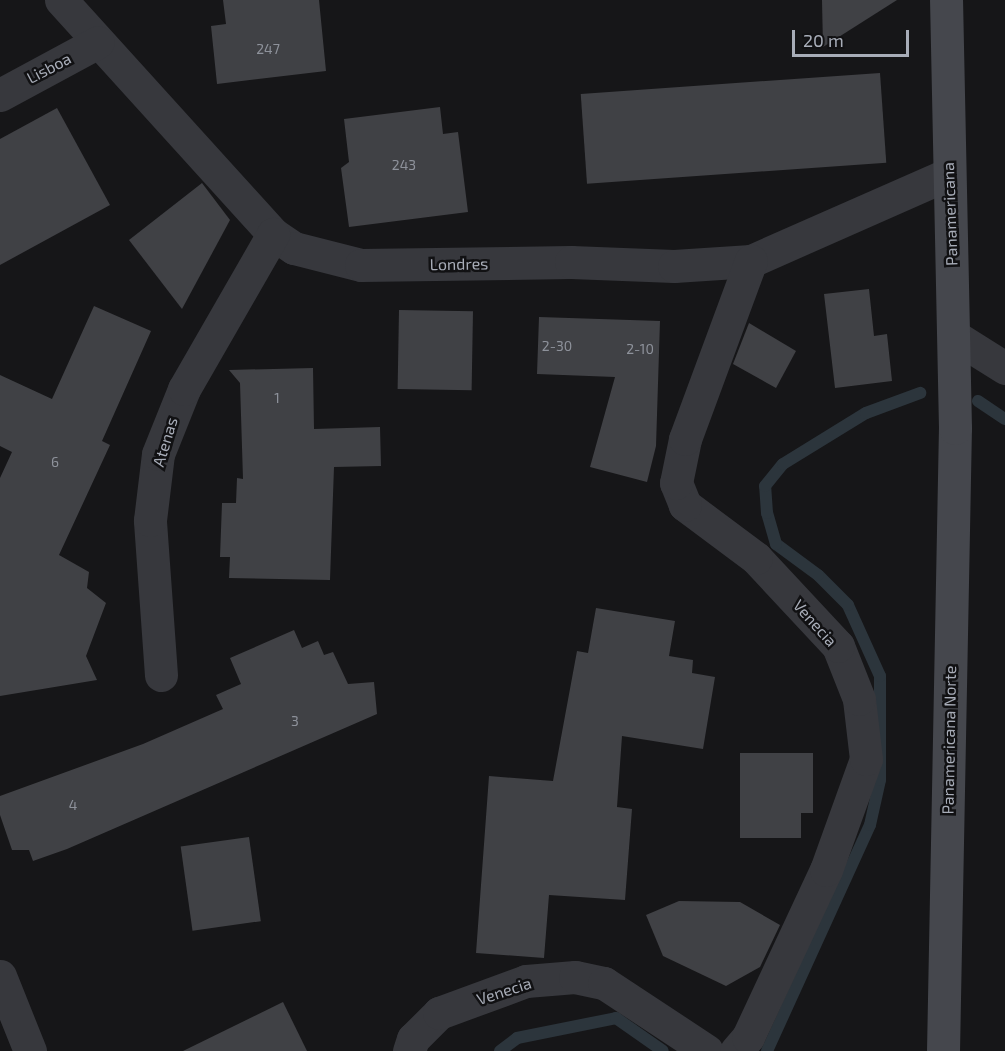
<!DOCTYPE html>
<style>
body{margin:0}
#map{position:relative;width:1005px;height:1051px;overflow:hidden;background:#161618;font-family:"Exo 2",sans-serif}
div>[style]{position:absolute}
.stream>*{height:12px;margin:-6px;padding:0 6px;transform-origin:6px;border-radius:6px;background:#2c353c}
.building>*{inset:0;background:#404145;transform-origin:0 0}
.minor>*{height:33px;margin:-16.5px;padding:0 16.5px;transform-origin:16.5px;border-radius:16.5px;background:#37383d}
.secondary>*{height:33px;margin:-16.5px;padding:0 16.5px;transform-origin:16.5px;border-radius:16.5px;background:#45474d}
span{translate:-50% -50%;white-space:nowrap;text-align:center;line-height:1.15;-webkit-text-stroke:5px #111113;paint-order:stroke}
.number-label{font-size:14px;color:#8e929b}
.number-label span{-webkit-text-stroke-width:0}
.street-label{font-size:16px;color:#a8adb8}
.scale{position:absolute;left:792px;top:30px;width:117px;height:27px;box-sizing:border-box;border:3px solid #a8adb8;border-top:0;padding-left:8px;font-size:18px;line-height:21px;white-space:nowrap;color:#a8adb8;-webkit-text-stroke:4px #111113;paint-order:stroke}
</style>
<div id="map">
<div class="stream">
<div style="left:978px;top:401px;width:32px;rotate:34deg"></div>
<div style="left:500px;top:1051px;width:21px;rotate:-37deg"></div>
<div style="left:517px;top:1038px;width:101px;rotate:-11.4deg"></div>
<div style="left:616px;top:1018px;width:57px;rotate:35.1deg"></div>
<div style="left:767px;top:1051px;width:248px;rotate:-65.5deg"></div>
<div style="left:870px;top:825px;width:46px;rotate:-77.5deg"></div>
<div style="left:880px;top:780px;width:104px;rotate:-90deg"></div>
<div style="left:880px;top:676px;width:78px;rotate:-114.3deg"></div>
<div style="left:848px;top:605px;width:42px;rotate:-135deg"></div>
<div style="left:818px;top:575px;width:52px;rotate:-143.6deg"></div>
<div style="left:776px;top:544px;width:32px;rotate:-106deg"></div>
<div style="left:767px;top:513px;width:27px;rotate:-94deg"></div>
<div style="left:765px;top:486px;width:28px;rotate:-51deg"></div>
<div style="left:783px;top:464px;width:97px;rotate:-31.6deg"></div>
<div style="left:866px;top:413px;width:58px;rotate:-20.3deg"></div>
</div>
<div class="building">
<div style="clip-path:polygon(223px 0,319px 0,326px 71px,217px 84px,211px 26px,226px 24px)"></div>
<div style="clip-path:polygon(822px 0,897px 0,823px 47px)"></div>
<div style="left:880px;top:73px;width:90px;height:300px;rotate:86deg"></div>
<div style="clip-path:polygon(440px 107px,443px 134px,458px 132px,468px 212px,349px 227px,341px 168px,349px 162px,344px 119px)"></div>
<div style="clip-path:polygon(57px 108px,110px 205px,0 265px,0 139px)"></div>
<div style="clip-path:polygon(202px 183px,230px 220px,182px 309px,129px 240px)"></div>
<div style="clip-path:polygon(869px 289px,874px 336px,887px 334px,892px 381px,835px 388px,824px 294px)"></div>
<div style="clip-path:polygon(94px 306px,151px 331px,102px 441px,110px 445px,59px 555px,89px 572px,87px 588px,106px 603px,86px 656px,97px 680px,0 696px,0 478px,12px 452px,0 446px,0 375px,52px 399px)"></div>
<div style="left:399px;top:310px;width:74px;height:79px;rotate:1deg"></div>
<div style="clip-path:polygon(539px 317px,660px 321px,656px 446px,647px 482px,590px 467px,615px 377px,537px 374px)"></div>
<div style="clip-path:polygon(749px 323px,796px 351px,776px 388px,733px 364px)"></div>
<div style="clip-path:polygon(313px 368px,314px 429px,380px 427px,381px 466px,334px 467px,330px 580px,229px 578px,230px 557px,220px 557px,222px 503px,236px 503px,237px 478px,243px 479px,240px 383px,229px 370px)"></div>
<div style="clip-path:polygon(596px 608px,675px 621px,669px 656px,693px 660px,692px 673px,715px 677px,703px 749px,622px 736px,617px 807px,632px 809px,625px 900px,549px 895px,544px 958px,476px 953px,489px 776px,553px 781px,577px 651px,588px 653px)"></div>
<div style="clip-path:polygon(294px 630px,302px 648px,318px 641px,324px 655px,333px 652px,348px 684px,374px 682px,377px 714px,67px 849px,33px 861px,29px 850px,12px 850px,0 815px,0 796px,143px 744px,223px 709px,216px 695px,241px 684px,230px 658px)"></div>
<div style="clip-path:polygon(740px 753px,813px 753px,813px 813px,801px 813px,801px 838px,740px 838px)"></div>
<div style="left:249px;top:837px;width:85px;height:69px;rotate:82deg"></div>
<div style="clip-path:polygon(679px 901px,740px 902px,780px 925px,760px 967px,726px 986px,663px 956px,646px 915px)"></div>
<div style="clip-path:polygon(283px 1002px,307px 1051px,183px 1051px)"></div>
</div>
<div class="minor">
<div style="left:61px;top:0;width:316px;rotate:47.8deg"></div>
<div style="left:273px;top:234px;width:25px;rotate:34deg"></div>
<div style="left:294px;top:248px;width:69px;rotate:14.2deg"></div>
<div style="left:361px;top:265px;width:210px;rotate:-0.8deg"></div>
<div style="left:571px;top:262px;width:103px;rotate:2.2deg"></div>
<div style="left:674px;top:266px;width:77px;rotate:-3.7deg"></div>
<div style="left:751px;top:261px;width:215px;rotate:-23.8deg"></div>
<div style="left:0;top:95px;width:111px;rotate:-28.4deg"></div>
<div style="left:954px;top:336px;width:60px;rotate:32.1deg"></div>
<div style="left:161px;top:675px;width:155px;rotate:-94.1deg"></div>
<div style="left:150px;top:520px;width:66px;rotate:-83.1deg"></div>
<div style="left:158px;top:454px;width:70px;rotate:-68.2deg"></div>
<div style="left:184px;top:389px;width:179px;rotate:-60.1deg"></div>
<div style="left:0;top:976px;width:81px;rotate:68.2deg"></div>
<div style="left:409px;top:1051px;width:13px;rotate:-72deg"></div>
<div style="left:413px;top:1039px;width:37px;rotate:-45deg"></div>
<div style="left:439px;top:1013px;width:93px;rotate:-20.2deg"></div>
<div style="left:526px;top:981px;width:49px;rotate:-4.7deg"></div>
<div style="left:575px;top:977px;width:30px;rotate:12deg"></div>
<div style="left:604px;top:983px;width:123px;rotate:33.4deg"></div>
<div style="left:736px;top:1051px;width:18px;rotate:-49deg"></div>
<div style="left:748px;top:1037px;width:184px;rotate:-65deg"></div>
<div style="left:826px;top:870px;width:118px;rotate:-70.2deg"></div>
<div style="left:866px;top:759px;width:60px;rotate:-96.7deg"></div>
<div style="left:859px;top:699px;width:57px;rotate:-111.6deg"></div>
<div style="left:838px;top:646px;width:120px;rotate:-133deg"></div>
<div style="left:756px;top:558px;width:89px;rotate:-143.3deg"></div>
<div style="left:685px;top:505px;width:24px;rotate:-112deg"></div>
<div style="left:676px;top:483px;width:45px;rotate:-78.4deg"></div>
<div style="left:685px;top:439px;width:190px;rotate:-69.7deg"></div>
</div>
<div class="secondary">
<div style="left:943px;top:1051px;width:623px;rotate:-88.9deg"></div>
<div style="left:955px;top:428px;width:428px;rotate:-91.2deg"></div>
</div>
<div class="number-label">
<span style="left:268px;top:49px">247</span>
<span style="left:404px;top:165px">243</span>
<span style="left:557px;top:346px">2-30</span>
<span style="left:640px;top:349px">2-10</span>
<span style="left:277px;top:398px">1</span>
<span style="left:55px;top:462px">6</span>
<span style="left:295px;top:721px">3</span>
<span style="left:73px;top:805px">4</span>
</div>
<div class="street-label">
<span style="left:49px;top:68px;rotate:-28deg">Lisboa</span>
<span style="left:950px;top:214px;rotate:-92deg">Panamericana</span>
<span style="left:459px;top:264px;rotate:-1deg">Londres</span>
<span style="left:165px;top:442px;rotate:-73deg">Atenas</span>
<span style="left:815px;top:623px;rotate:48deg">Venecia</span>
<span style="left:949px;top:740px;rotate:-89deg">Panamericana Norte</span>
<span style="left:504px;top:991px;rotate:-18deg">Venecia</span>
</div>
<div class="scale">20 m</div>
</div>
